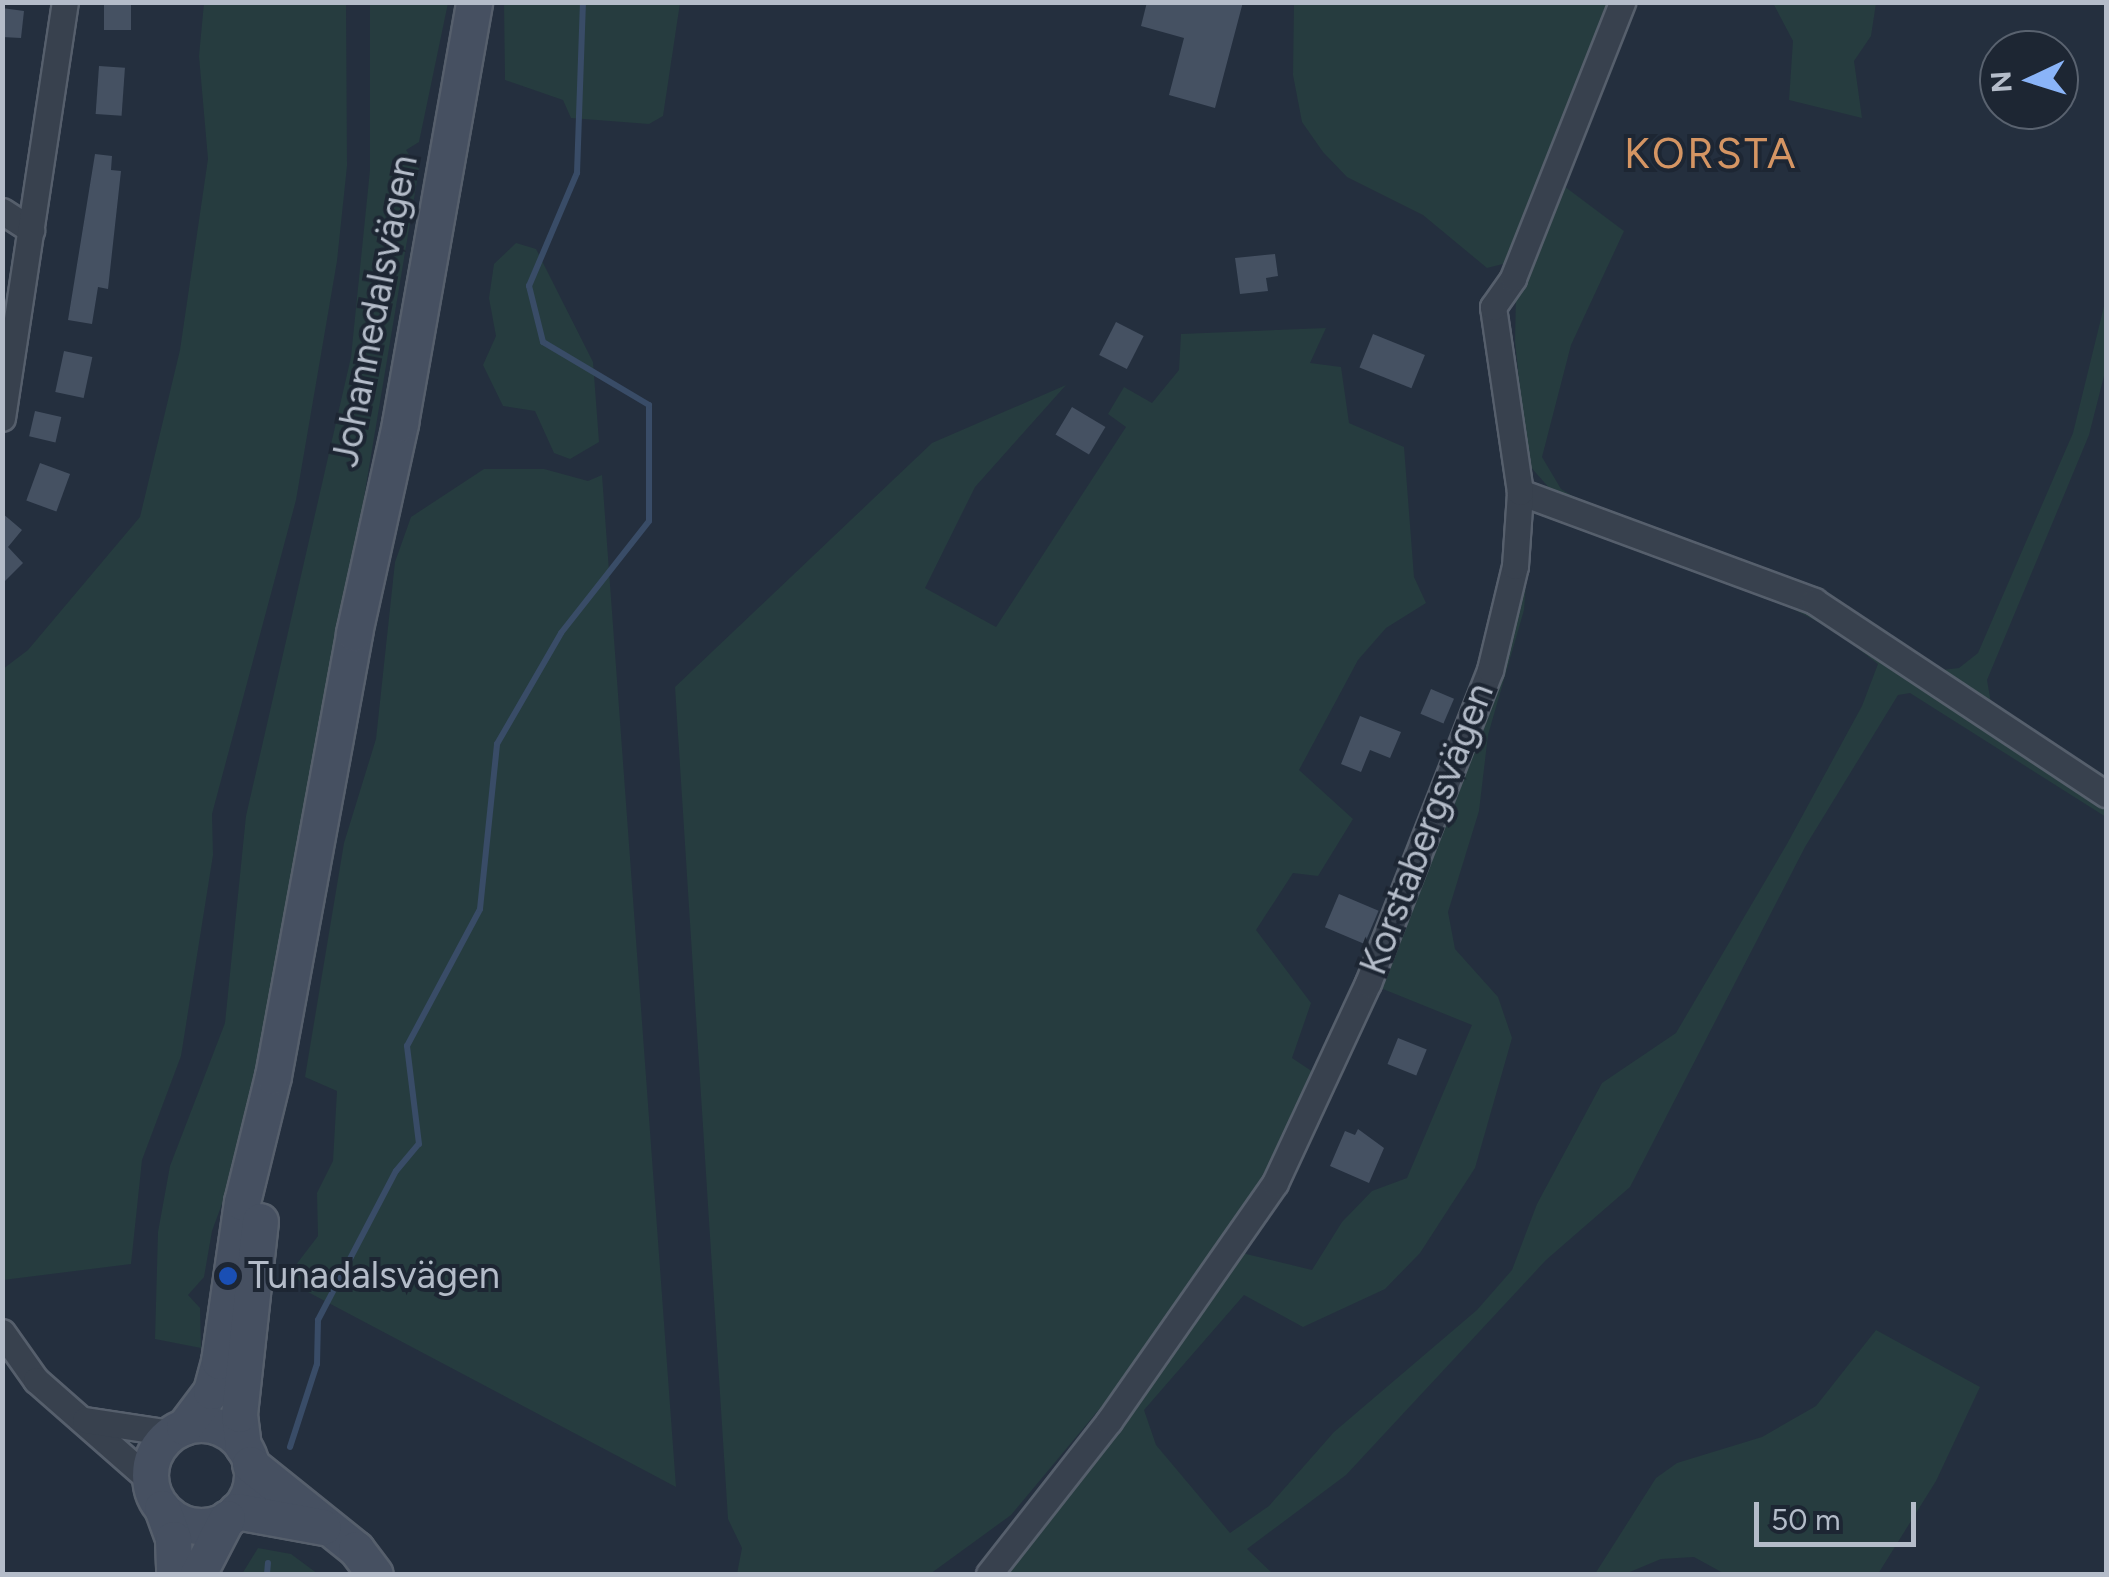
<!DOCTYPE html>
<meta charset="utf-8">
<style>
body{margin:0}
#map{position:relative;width:2109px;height:1577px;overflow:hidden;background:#242f3e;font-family:Figtree,sans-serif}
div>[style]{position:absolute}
.green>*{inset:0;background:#263c3f}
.stream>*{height:6px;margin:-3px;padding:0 3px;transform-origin:3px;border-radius:3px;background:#394c67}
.building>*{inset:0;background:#455162;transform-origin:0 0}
.roads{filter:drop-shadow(2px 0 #565f6c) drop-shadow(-2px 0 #565f6c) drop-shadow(0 2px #565f6c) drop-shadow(0 -2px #565f6c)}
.street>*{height:25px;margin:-12.5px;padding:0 12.5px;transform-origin:12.5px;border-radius:12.5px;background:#38414e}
.secondary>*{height:35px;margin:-17.5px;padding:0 17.5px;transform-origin:17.5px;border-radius:17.5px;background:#465061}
.secondary>.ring{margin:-17.5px;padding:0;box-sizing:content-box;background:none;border:35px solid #465061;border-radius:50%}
.dots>*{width:28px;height:28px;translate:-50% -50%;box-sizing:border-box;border:5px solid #1d2633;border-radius:50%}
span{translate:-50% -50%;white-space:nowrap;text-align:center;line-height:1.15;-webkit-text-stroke:8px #1d2633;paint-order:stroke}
.street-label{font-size:38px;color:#b4bcc9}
.poi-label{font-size:38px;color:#b4bcc9}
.left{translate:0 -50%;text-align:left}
.quarter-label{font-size:42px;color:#d59563;letter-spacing:2.5px}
.frame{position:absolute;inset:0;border:5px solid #b4bcc9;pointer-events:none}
.north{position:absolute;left:1979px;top:30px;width:100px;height:100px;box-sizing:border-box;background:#1d2633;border:2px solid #59626f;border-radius:50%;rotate:266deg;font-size:28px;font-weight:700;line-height:40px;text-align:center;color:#b4bcc9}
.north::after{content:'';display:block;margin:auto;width:35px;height:45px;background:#8ab4f8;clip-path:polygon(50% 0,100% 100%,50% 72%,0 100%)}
.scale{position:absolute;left:1754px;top:1502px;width:162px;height:45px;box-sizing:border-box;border:5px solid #b4bcc9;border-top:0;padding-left:12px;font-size:30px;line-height:35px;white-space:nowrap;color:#b4bcc9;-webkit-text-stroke:8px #1d2633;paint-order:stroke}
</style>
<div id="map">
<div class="green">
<div style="clip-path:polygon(204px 3px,346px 3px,347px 166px,337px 261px,296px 500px,212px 814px,213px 855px,181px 1056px,142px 1160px,131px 1264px,3px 1280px,3px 669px,28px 650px,140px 517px,180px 350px,208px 159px,199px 56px)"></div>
<div style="clip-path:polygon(370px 3px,448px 3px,419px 142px,406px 150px,419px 169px,342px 629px,240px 1155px,212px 1231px,204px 1277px,188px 1295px,200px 1308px,201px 1348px,155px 1339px,158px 1232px,170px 1166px,225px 1023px,246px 816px,351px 357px,370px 170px)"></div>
<div style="clip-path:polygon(504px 3px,680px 3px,663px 116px,649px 124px,571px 118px,563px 100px,505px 80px)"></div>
<div style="clip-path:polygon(1294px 3px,1612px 3px,1511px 262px,1487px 268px,1423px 215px,1347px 177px,1323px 152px,1302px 122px,1293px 75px)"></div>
<div style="clip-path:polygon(1773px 3px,1876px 3px,1871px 36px,1854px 61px,1862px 118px,1789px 100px,1793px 41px)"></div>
<div style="clip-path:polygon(1560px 183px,1624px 231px,1571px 345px,1542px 457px,1561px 489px,1594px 509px,1551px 490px,1528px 464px,1515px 342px,1516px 293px)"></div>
<div style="clip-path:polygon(516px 243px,536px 249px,593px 362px,599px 442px,570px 459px,554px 453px,535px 411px,503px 406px,483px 365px,496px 336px,489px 298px,494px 264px)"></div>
<div style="clip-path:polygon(2106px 298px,2106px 368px,2089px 435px,1987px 680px,1991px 703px,2106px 777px,2106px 787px,1914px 654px,1942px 670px,1959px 668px,1978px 653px,2073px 433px)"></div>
<div style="clip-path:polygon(1326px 328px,1310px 363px,1341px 367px,1349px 423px,1404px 447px,1414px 577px,1426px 603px,1386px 628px,1358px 660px,1299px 770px,1353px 819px,1318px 876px,1293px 873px,1256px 930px,1311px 1003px,1292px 1058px,1319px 1076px,1224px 1243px,1147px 1352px,1011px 1515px,930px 1574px,737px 1574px,742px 1548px,728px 1519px,675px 687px,932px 443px,1066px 385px,975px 487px,925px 588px,996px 627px,1126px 427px,1108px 414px,1124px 387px,1152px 403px,1179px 370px,1181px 334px)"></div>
<div style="clip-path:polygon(484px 469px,544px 469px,588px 481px,602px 475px,676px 1487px,306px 1291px,292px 1270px,318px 1236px,317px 1193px,333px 1161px,337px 1091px,305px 1077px,344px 843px,376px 739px,395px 562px,411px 517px)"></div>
<div style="clip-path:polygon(1530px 529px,1524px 610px,1488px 735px,1479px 811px,1448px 912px,1455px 949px,1498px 997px,1512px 1038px,1475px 1168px,1420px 1253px,1385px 1289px,1303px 1327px,1244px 1295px,1144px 1410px,1156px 1445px,1230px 1533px,1269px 1506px,1334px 1432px,1477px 1310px,1512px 1270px,1537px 1204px,1602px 1083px,1676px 1033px,1787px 844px,1862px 706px,1878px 664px,1834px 630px,1765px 595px,1837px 622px,2106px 808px,2106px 817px,1910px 693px,1898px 695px,1805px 847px,1630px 1187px,1546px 1260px,1346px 1475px,1247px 1549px,1273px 1574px,1003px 1574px,1242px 1253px,1312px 1270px,1342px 1222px,1372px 1191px,1407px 1178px,1472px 1025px,1378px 987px,1497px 670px)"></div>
<div style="clip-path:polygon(1876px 1330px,1980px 1387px,1936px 1481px,1878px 1574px,1725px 1574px,1694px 1557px,1661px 1559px,1625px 1574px,1595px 1574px,1656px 1478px,1677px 1463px,1762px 1437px,1816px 1406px)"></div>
<div style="clip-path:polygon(258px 1548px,291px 1554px,318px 1574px,242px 1574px)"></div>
</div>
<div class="stream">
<div style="left:290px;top:1447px;width:87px;rotate:-72deg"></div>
<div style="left:317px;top:1364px;width:44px;rotate:-88.7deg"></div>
<div style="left:318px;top:1320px;width:168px;rotate:-62.4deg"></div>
<div style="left:396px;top:1171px;width:35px;rotate:-50deg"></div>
<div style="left:419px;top:1144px;width:99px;rotate:-97deg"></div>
<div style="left:407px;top:1046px;width:155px;rotate:-61.9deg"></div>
<div style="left:480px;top:909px;width:166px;rotate:-84.1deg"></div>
<div style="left:497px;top:744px;width:128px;rotate:-60deg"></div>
<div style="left:561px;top:633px;width:142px;rotate:-51.8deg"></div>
<div style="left:649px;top:521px;width:116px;rotate:-90deg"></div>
<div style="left:649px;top:405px;width:123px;rotate:-149.3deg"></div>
<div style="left:543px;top:342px;width:58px;rotate:-104deg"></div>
<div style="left:529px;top:286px;width:123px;rotate:-67deg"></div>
<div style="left:577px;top:173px;width:171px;rotate:-88deg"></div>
<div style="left:267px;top:1574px;width:11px;rotate:-85deg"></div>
</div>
<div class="building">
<div style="left:104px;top:2px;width:27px;height:28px"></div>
<div style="clip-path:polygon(1147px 2px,1243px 2px,1215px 108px,1169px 95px,1184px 38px,1141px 26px)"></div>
<div style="clip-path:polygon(2px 8px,24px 11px,21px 38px,2px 37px)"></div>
<div style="left:99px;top:66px;width:26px;height:48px;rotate:4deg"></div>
<div style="clip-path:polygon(95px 154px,112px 156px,111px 170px,121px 171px,108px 289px,98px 287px,92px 324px,68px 320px)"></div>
<div style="clip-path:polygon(1275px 254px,1278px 276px,1266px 278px,1268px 291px,1240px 294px,1235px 258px)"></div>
<div style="left:1116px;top:322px;width:31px;height:37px;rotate:27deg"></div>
<div style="left:1373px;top:334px;width:56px;height:36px;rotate:22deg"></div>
<div style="left:64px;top:351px;width:29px;height:42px;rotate:12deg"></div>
<div style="left:1072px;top:407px;width:39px;height:32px;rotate:31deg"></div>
<div style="left:35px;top:411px;width:27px;height:26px;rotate:13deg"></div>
<div style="left:40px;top:463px;width:32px;height:40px;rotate:20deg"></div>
<div style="clip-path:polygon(2px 513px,22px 530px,8px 547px,23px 563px,2px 584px)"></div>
<div style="left:1431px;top:689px;width:25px;height:27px;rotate:23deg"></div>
<div style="clip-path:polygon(1360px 716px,1401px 732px,1390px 758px,1370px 750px,1361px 772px,1341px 764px)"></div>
<div style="left:1339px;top:894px;width:43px;height:36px;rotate:23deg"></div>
<div style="left:1398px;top:1038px;width:31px;height:28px;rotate:22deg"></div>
<div style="clip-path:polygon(1358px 1129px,1384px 1148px,1369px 1183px,1330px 1166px,1345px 1131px,1355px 1135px)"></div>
</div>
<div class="roads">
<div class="street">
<div style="left:2px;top:211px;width:35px;rotate:33deg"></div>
<div style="left:2px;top:418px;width:421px;rotate:-81.4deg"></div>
<div style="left:1520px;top:492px;width:314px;rotate:20.3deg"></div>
<div style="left:1814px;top:601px;width:350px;rotate:33.5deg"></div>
<div style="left:2px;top:1332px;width:59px;rotate:54.7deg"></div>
<div style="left:36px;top:1380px;width:152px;rotate:41.3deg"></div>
<div style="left:85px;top:1420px;width:87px;rotate:8.6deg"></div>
<div style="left:989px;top:1574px;width:194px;rotate:-51.9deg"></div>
<div style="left:1109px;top:1421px;width:290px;rotate:-55.1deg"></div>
<div style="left:1275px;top:1183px;width:221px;rotate:-65.1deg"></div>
<div style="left:1368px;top:983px;width:336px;rotate:-68.7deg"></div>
<div style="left:1490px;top:670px;width:107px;rotate:-76.5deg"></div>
<div style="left:1515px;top:566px;width:74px;rotate:-86.1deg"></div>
<div style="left:1520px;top:492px;width:187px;rotate:-98.3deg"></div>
<div style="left:1493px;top:307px;width:35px;rotate:-55deg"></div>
<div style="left:1513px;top:278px;width:297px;rotate:-68.4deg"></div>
</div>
<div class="secondary">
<div class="ring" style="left:150px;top:1424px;width:67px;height:67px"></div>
<div style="left:184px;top:1427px;width:45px;rotate:-53.1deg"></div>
<div style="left:211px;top:1391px;width:31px;rotate:-75deg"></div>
<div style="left:219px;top:1361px;width:161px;rotate:-81.8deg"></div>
<div style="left:242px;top:1202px;width:130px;rotate:-76.2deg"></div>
<div style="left:273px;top:1076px;width:450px;rotate:-79.6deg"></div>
<div style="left:354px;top:633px;width:215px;rotate:-77.6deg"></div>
<div style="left:400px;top:423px;width:427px;rotate:-80deg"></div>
<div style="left:243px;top:1447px;width:33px;rotate:-97deg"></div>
<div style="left:239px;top:1414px;width:194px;rotate:-83.8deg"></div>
<div style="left:250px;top:1464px;width:136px;rotate:38.7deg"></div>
<div style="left:356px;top:1549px;width:31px;rotate:53deg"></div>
<div style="left:162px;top:1508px;width:33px;rotate:70deg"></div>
<div style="left:173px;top:1539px;width:35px;rotate:88deg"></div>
<div style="left:236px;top:1511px;width:88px;rotate:10.4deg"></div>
<div style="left:198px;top:1574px;width:63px;rotate:-62.6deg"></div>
</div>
</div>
<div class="dots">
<div style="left:228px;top:1276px;background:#1a4fb4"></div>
</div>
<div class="street-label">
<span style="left:375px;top:311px;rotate:-79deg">Johannedalsvägen</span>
<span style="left:1427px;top:829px;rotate:-69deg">Korstabergsvägen</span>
</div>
<div class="poi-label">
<span class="left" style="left:248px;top:1276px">Tunadalsvägen</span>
</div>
<div class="quarter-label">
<span style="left:1711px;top:154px">KORSTA</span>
</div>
<div class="frame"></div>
<div class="north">N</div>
<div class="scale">50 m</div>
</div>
